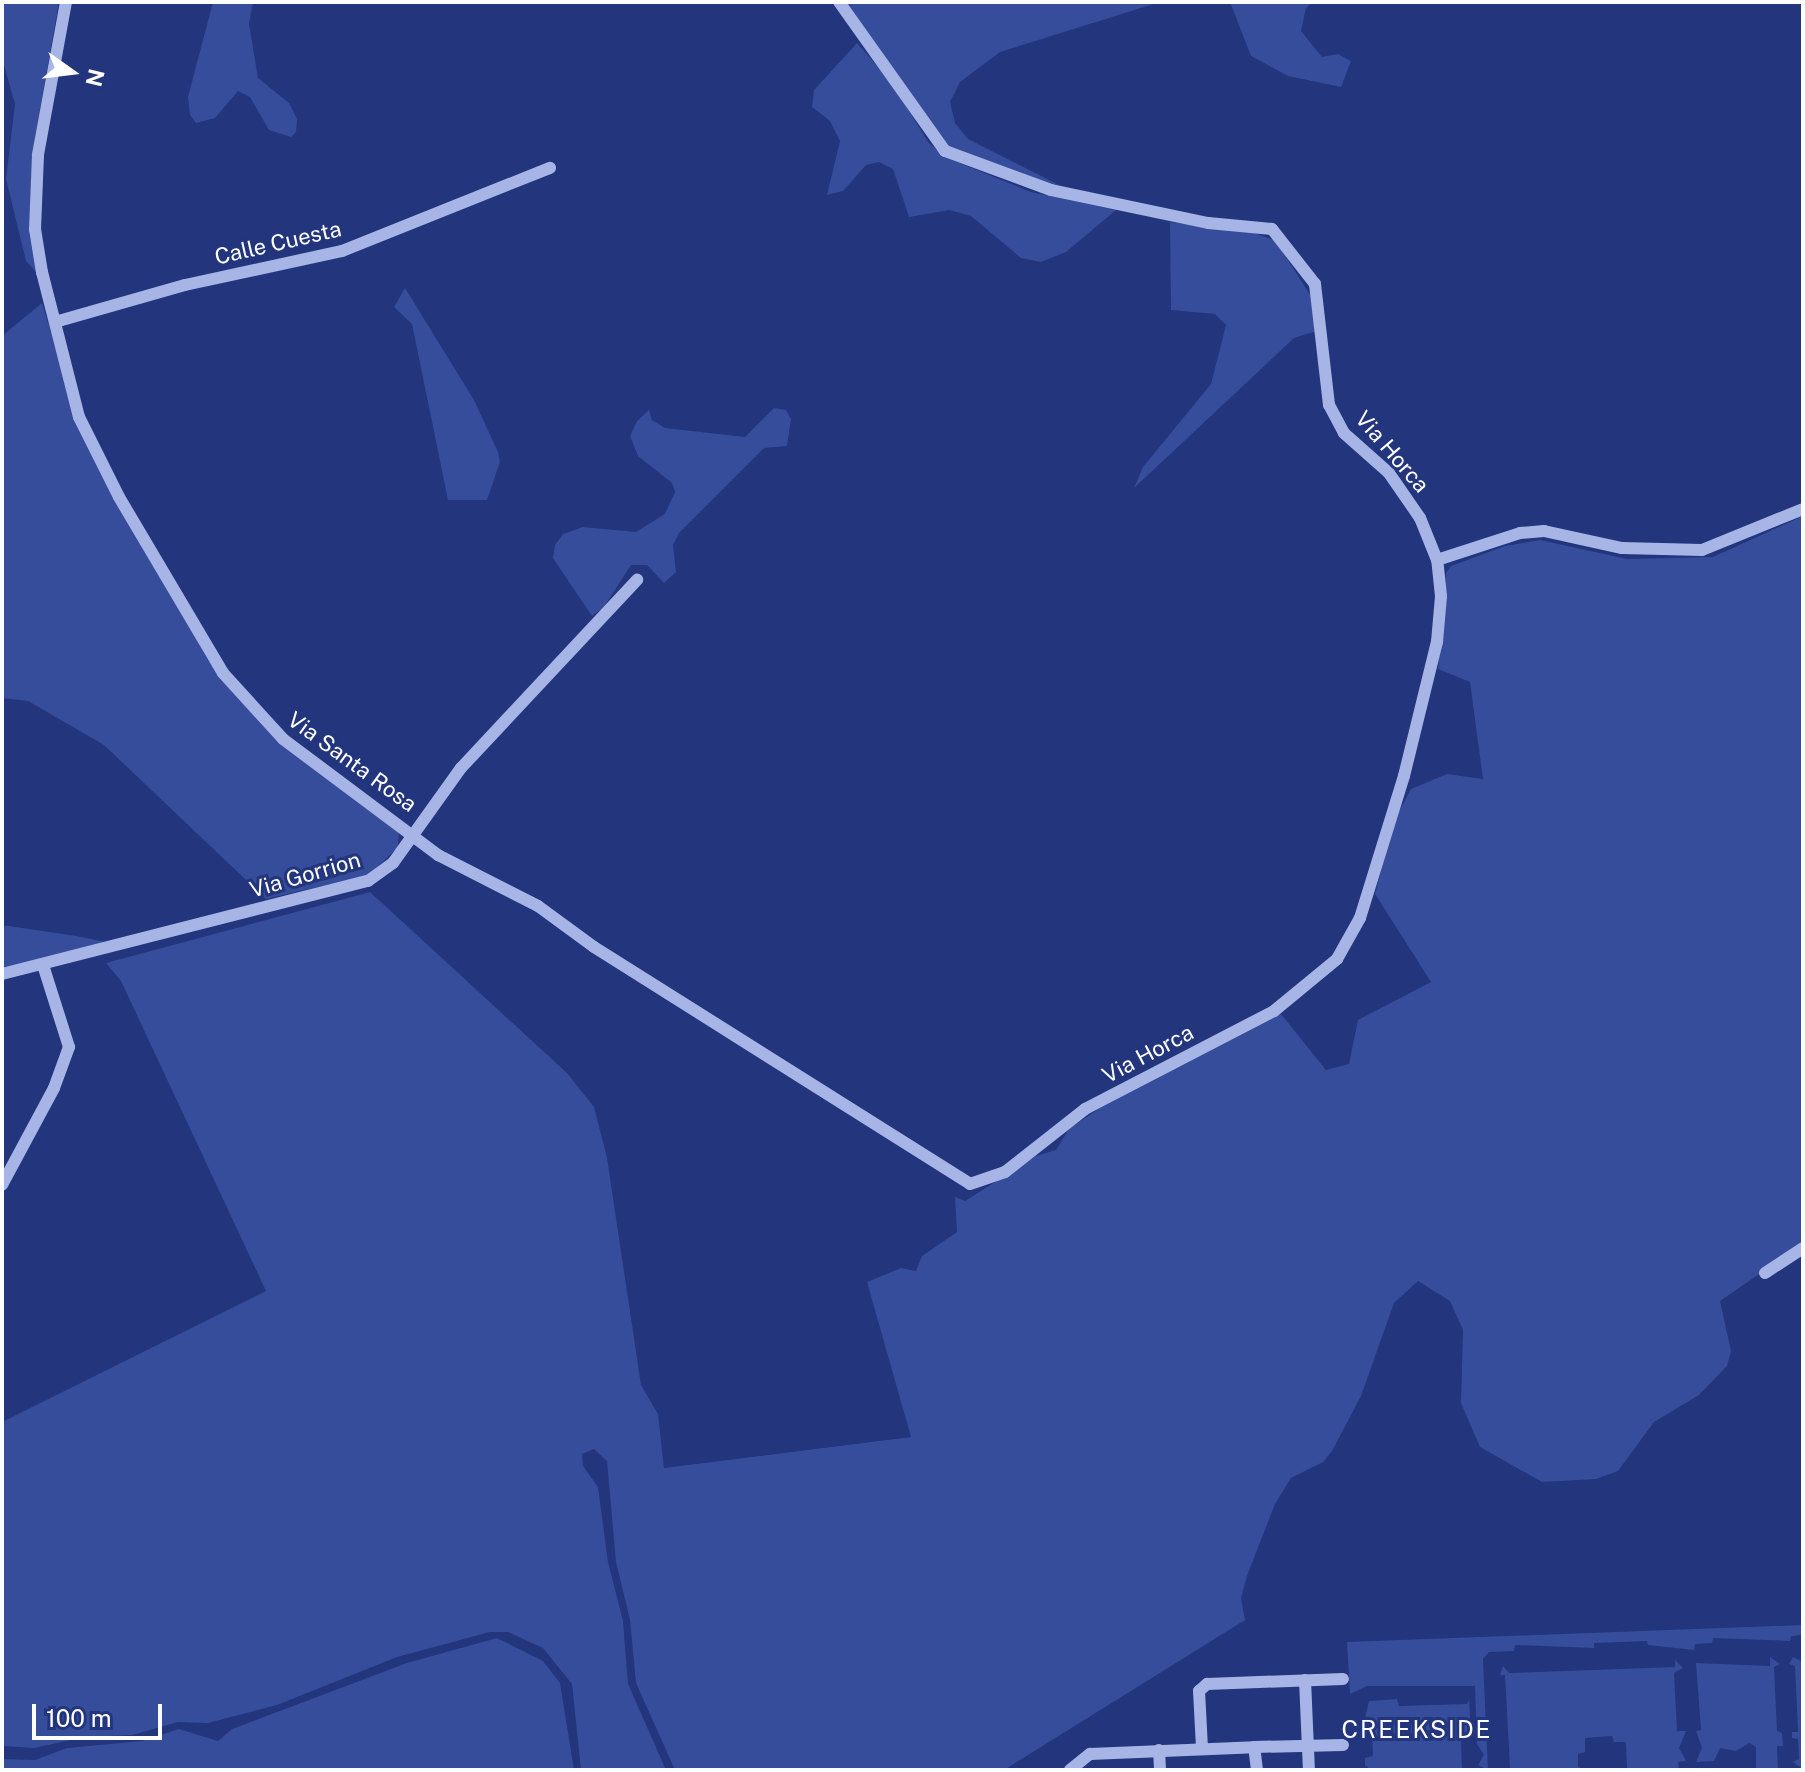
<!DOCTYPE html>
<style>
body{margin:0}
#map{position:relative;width:1805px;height:1772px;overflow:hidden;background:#22357d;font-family:"Public Sans",sans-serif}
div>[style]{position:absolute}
.green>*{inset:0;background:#354d9b}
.minor>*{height:12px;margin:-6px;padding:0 6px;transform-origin:6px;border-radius:6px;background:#a6b5e6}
span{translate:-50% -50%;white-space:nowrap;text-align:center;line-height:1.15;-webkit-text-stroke:6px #22357d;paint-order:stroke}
.street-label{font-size:22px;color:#fff}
.neighbourhood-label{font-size:24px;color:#fff;letter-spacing:2px}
.frame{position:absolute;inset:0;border:4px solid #fff;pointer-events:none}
.north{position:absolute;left:32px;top:32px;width:80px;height:80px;-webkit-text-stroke:6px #22357d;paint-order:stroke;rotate:104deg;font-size:22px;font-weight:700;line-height:32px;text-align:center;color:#fff}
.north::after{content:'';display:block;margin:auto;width:28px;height:36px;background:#fff;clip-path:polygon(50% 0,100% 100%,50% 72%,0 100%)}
.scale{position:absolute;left:32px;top:1704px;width:130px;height:36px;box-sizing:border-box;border:4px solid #fff;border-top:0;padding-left:10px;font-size:24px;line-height:28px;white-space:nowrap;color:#fff;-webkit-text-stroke:6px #22357d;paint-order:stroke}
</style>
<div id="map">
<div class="green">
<div style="clip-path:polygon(2px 2px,59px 2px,35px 137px,37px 273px,26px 261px,6px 179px,15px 104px,2px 58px)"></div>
<div style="clip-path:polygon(213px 2px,253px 2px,249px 24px,258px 78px,289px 103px,297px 119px,296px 132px,291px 137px,269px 130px,250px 97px,238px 91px,215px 118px,196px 123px,190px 115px,188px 97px)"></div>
<div style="clip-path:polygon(846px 2px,1160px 2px,1000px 52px,960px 82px,950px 102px,955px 123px,968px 139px,1063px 187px,952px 152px)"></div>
<div style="clip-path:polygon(1230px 2px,1313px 2px,1306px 8px,1301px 31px,1322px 57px,1338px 54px,1351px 61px,1341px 87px,1288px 76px,1251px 56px)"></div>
<div style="clip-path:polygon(857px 43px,892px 83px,928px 142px,945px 157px,1031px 192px,1116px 210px,1066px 252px,1041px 262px,1021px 258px,971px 216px,949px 210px,909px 217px,893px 169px,879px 162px,866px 165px,843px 191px,827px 195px,840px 141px,830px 121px,812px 107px,814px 90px)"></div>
<div style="clip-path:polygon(1170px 222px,1249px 231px,1276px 241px,1312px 298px,1317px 331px,1294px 338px,1134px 488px,1143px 467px,1211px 384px,1226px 325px,1215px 314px,1171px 310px)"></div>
<div style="clip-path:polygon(405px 288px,474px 400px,498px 452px,500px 462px,487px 500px,448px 500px,412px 324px,394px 307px)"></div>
<div style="clip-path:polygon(42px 303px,81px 430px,208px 660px,279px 741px,399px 829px,398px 847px,369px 875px,266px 899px,104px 745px,28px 701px,2px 698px,2px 336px)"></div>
<div style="clip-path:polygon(774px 408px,786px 410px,791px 419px,787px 446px,764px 448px,679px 533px,673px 545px,676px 572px,664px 583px,647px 565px,631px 565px,604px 607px,592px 616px,553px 558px,555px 545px,563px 534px,583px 527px,636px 532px,665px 514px,675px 492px,672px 483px,638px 456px,630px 436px,637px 421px,649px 410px,652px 420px,665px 428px,745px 437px)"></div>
<div style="clip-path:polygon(1803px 516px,1803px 1244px,1720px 1301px,1731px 1351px,1727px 1366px,1699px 1395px,1654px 1422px,1618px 1471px,1596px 1479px,1542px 1482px,1480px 1447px,1461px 1403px,1463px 1330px,1450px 1301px,1418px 1281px,1394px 1303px,1361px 1396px,1332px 1451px,1323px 1462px,1291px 1478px,1275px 1504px,1247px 1576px,1241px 1598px,1245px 1620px,1004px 1770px,675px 1770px,636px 1683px,630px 1620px,616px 1562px,607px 1461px,594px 1449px,582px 1454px,583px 1466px,598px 1487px,608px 1562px,623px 1621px,628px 1684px,666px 1770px,581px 1770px,572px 1684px,543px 1648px,508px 1632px,490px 1632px,397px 1657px,277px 1705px,208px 1723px,178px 1722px,132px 1735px,85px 1737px,34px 1748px,2px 1746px,2px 1422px,266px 1291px,121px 981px,106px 963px,370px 892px,567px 1073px,594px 1107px,607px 1158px,641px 1385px,658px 1414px,664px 1468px,911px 1437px,867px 1282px,901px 1268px,916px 1271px,922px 1256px,957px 1232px,955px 1197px,965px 1201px,1036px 1156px,1056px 1150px,1069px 1129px,1100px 1108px,1281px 1014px,1326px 1070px,1349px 1064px,1358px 1020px,1431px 982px,1375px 894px,1394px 821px,1411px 789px,1447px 774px,1483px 779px,1470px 682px,1438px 669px,1446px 573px,1451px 566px,1505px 546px,1540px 540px,1627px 559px,1713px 557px)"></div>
<div style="clip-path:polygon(2px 925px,76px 936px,106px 942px,2px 969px)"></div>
<div style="clip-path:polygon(1803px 1625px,1803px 1635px,1791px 1636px,1790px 1641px,1713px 1638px,1712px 1643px,1695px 1644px,1694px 1650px,1648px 1645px,1647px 1641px,1594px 1643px,1594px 1648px,1515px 1645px,1514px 1651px,1489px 1652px,1483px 1659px,1488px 1770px,1478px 1765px,1484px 1755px,1477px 1744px,1475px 1686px,1367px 1686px,1350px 1694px,1347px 1642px)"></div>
<div style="clip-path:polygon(497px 1638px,543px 1661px,560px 1683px,574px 1770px,2px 1770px,2px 1759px,35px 1760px,67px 1748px,142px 1741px,179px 1729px,218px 1741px,232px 1729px,407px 1663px)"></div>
<div style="clip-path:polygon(1770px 1657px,1780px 1664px,1774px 1667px,1777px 1731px,1782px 1733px,1783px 1746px,1777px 1746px,1778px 1770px,1756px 1770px,1756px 1747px,1749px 1743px,1736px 1751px,1720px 1748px,1714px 1761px,1696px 1762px,1702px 1748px,1696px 1731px,1701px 1730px,1696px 1663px,1770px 1666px)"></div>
<div style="clip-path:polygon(1793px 1657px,1803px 1662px,1803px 1769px,1793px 1762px,1799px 1759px,1798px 1739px,1792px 1738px,1792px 1732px,1798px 1732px,1795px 1666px,1789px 1664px)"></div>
<div style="clip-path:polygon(1675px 1660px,1683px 1668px,1674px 1673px,1677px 1731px,1686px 1731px,1679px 1748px,1686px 1761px,1678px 1762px,1679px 1770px,1627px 1770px,1626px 1742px,1614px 1742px,1612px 1736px,1585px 1738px,1585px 1752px,1578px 1754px,1578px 1767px,1585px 1770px,1504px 1770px,1510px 1768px,1505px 1675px,1500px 1675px,1503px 1666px,1509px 1673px,1675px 1667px)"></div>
<div style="clip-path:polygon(1397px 1699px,1399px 1706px,1467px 1704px,1469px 1700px,1471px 1733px,1461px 1738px,1462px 1770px,1371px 1770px,1365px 1765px,1365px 1758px,1373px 1756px,1372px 1732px,1362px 1731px,1369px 1701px)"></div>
</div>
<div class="minor">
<div style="left:66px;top:2px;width:156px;rotate:100.4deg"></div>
<div style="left:38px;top:155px;width:74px;rotate:92.3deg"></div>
<div style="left:35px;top:229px;width:44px;rotate:80.8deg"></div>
<div style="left:42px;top:272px;width:150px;rotate:75.7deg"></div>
<div style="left:79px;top:417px;width:89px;rotate:63.4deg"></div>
<div style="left:119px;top:497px;width:204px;rotate:59.4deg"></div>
<div style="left:223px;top:673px;width:89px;rotate:47.7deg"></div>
<div style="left:283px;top:739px;width:194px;rotate:36.8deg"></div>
<div style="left:438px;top:855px;width:112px;rotate:27deg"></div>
<div style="left:538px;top:906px;width:69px;rotate:36.2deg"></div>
<div style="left:594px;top:947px;width:444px;rotate:32.2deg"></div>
<div style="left:970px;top:1184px;width:37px;rotate:-19deg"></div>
<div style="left:1005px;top:1172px;width:102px;rotate:-38.2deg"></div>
<div style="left:1085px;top:1109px;width:213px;rotate:-27.4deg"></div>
<div style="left:1274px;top:1011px;width:82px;rotate:-39.5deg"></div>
<div style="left:1337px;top:959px;width:47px;rotate:-60.7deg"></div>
<div style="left:1360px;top:918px;width:149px;rotate:-72.8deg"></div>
<div style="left:1404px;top:776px;width:138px;rotate:-76.2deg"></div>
<div style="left:1437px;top:642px;width:46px;rotate:-85deg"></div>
<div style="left:1441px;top:596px;width:36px;rotate:-96deg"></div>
<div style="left:1437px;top:560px;width:45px;rotate:-112deg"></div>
<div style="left:1420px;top:518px;width:55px;rotate:-124.6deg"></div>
<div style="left:1389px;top:473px;width:60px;rotate:-138.4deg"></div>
<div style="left:1344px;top:433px;width:32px;rotate:-118deg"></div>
<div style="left:1329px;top:405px;width:122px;rotate:-96.6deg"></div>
<div style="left:1315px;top:284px;width:70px;rotate:-128deg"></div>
<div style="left:1272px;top:229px;width:64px;rotate:-174.6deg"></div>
<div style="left:1208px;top:223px;width:160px;rotate:-168.1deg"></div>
<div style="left:1051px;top:190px;width:113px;rotate:-159.8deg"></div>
<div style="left:945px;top:151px;width:183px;rotate:-125.4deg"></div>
<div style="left:55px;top:322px;width:135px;rotate:-15.9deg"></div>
<div style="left:185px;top:285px;width:161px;rotate:-12.2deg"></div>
<div style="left:342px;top:251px;width:224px;rotate:-21.8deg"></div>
<div style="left:1437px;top:560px;width:87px;rotate:-18deg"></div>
<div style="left:1520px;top:533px;width:24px;rotate:-5deg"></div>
<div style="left:1544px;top:531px;width:80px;rotate:12.3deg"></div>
<div style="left:1622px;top:548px;width:80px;rotate:1.4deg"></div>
<div style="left:1702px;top:550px;width:109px;rotate:-22.1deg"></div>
<div style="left:2px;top:974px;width:378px;rotate:-14.3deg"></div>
<div style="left:368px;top:881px;width:31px;rotate:-36deg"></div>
<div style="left:393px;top:863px;width:117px;rotate:-54.4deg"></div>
<div style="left:461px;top:768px;width:258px;rotate:-46.9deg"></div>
<div style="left:2px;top:1185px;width:110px;rotate:-61.8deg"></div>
<div style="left:54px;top:1088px;width:44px;rotate:-69.9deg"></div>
<div style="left:69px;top:1047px;width:86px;rotate:-107.6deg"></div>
<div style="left:1765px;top:1273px;width:45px;rotate:-33.3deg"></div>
<div style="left:1305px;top:1680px;width:90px;rotate:87.5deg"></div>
<div style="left:1202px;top:1748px;width:57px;rotate:-93deg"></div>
<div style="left:1199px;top:1691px;width:11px;rotate:-41deg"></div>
<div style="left:1207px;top:1684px;width:136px;rotate:-2.1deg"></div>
<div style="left:1159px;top:1750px;width:20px;rotate:87deg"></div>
<div style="left:1070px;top:1770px;width:26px;rotate:-39deg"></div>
<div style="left:1090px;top:1754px;width:164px;rotate:-2.4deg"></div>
<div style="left:1257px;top:1770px;width:23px;rotate:-97deg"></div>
<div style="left:1254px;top:1747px;width:89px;rotate:-1.3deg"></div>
</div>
<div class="street-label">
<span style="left:278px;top:243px;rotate:-13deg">Calle Cuesta</span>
<span style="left:1392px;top:452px;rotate:49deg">Via Horca</span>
<span style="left:352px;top:762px;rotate:36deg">Via Santa Rosa</span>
<span style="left:305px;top:875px;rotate:-16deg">Via Gorrion</span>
<span style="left:1148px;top:1054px;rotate:-28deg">Via Horca</span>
</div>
<div class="neighbourhood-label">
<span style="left:1417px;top:1730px">CREEKSIDE</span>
</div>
<div class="frame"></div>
<div class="north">N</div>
<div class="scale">100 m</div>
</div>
